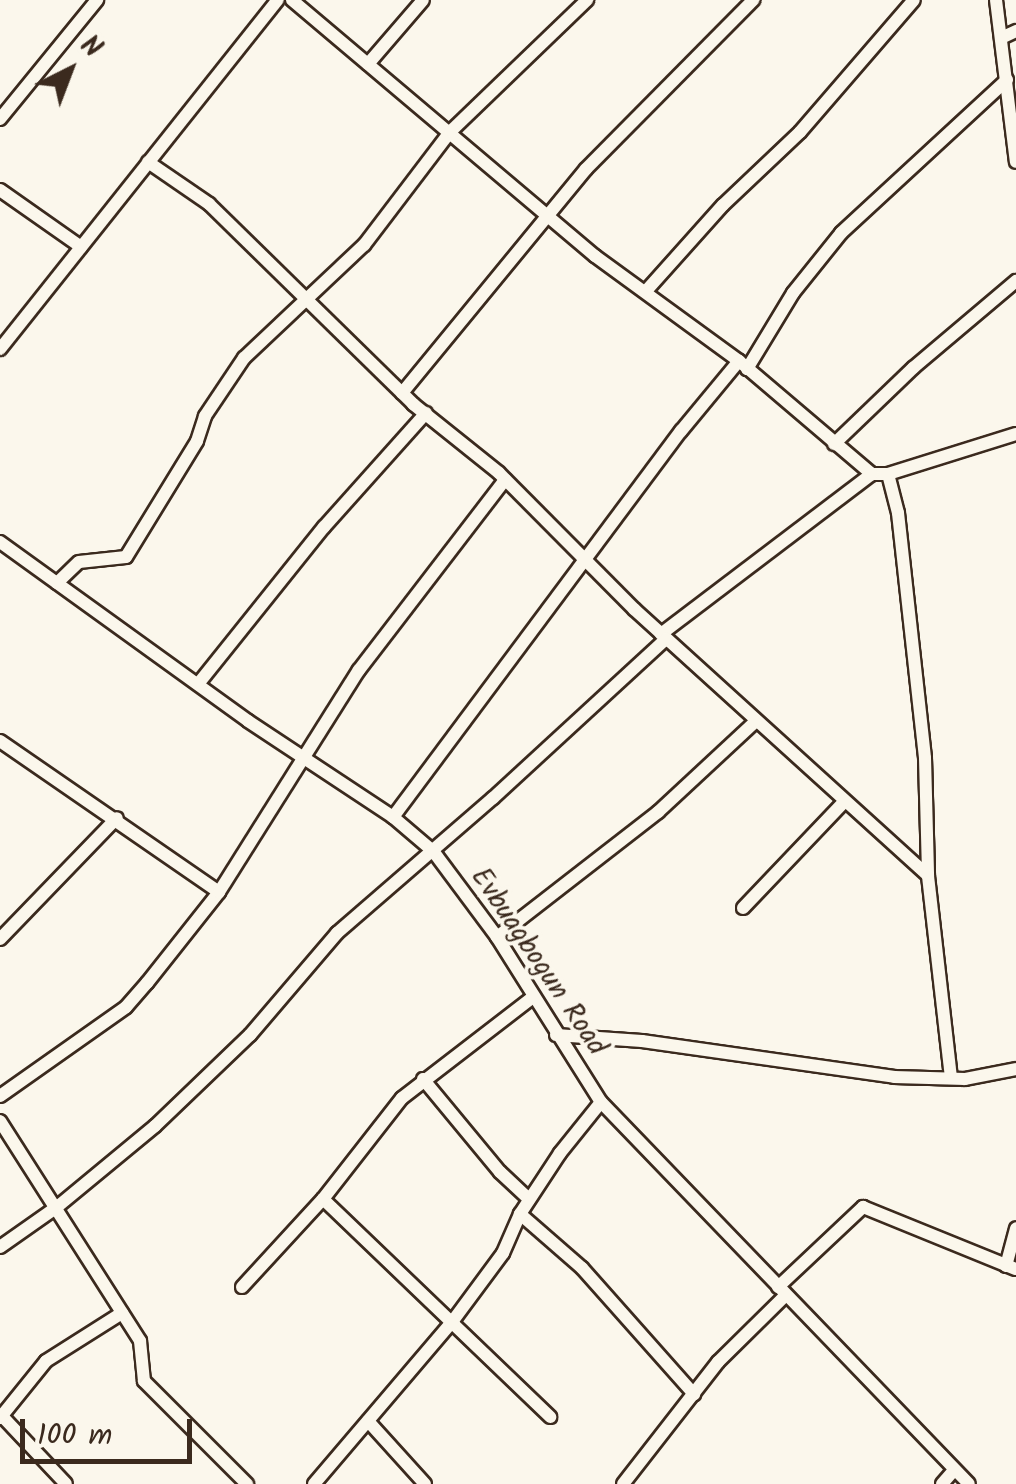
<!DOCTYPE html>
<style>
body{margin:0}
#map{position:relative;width:1016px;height:1484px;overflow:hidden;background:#fbf7ec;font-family:Kalam,sans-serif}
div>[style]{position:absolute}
.roads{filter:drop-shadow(2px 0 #3b2a1e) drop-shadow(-2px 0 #3b2a1e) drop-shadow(0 2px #3b2a1e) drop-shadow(0 -2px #3b2a1e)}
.street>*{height:12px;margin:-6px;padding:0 6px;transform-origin:6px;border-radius:6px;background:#fbf7ec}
span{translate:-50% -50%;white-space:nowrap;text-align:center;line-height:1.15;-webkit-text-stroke:8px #fbf7ec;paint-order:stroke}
.street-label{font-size:28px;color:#3b2a1e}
.north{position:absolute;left:20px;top:20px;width:100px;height:100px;-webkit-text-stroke:8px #fbf7ec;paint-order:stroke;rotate:42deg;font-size:28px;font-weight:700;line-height:40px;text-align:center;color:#3b2a1e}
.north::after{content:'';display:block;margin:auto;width:35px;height:45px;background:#3b2a1e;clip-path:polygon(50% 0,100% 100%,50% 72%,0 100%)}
.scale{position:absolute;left:20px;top:1419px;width:172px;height:45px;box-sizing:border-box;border:5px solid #3b2a1e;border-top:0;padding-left:12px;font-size:30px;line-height:35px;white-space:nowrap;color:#3b2a1e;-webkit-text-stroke:8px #fbf7ec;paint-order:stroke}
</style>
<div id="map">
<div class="roads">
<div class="street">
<div style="left:292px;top:0;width:397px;rotate:40.2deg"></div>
<div style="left:595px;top:256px;width:178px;rotate:36.1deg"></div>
<div style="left:739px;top:361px;width:175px;rotate:40.4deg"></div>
<div style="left:872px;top:474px;width:16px"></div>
<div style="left:888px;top:474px;width:40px;rotate:75.6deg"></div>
<div style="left:898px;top:513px;width:246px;rotate:83.7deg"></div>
<div style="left:925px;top:758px;width:118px;rotate:88.5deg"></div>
<div style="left:996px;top:0;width:163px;rotate:83deg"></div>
<div style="left:1001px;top:38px;width:17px;rotate:-25deg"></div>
<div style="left:368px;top:64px;width:84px;rotate:-49.3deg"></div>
<div style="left:0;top:119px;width:154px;rotate:-50.8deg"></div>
<div style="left:148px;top:162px;width:74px;rotate:34.5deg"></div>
<div style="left:209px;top:204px;width:286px;rotate:44.4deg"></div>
<div style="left:413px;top:404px;width:110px;rotate:38.7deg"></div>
<div style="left:499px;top:473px;width:192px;rotate:45.2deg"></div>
<div style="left:634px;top:609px;width:397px;rotate:42.2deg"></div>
<div style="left:928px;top:876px;width:203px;rotate:83.5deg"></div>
<div style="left:0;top:190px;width:99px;rotate:35.1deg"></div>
<div style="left:646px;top:291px;width:115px;rotate:-48.2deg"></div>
<div style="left:723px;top:205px;width:106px;rotate:-43.5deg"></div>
<div style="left:800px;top:132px;width:174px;rotate:-49.2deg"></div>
<div style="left:0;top:349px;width:446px;rotate:-51.5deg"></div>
<div style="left:747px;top:369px;width:89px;rotate:-58.8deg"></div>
<div style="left:793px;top:293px;width:77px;rotate:-51.3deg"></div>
<div style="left:841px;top:233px;width:226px;rotate:-42.7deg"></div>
<div style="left:402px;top:393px;width:290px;rotate:-50.6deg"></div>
<div style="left:586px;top:169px;width:238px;rotate:-45.3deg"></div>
<div style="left:834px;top:444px;width:110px;rotate:-43.9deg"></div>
<div style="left:913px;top:368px;width:135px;rotate:-40.2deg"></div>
<div style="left:888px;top:474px;width:134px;rotate:-17.4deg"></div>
<div style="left:0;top:542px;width:306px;rotate:35.8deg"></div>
<div style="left:248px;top:721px;width:174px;rotate:33.5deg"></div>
<div style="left:393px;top:817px;width:52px;rotate:40.4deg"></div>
<div style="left:433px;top:851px;width:107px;rotate:53.3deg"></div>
<div style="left:497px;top:937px;width:195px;rotate:57.8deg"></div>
<div style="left:601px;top:1102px;width:530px;rotate:46.07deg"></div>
<div style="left:57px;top:583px;width:30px;rotate:-44deg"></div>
<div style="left:79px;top:562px;width:47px;rotate:-6.1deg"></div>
<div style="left:126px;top:557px;width:136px;rotate:-58.5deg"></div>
<div style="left:197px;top:441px;width:26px;rotate:-72deg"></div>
<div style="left:205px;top:416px;width:70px;rotate:-56.1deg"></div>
<div style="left:244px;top:358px;width:165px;rotate:-43.3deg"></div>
<div style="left:364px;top:245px;width:143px;rotate:-52.7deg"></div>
<div style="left:451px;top:131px;width:189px;rotate:-43.9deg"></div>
<div style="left:661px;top:634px;width:265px;rotate:-37.2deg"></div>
<div style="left:198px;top:684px;width:201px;rotate:-51.3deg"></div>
<div style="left:324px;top:527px;width:153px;rotate:-48.2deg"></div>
<div style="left:0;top:741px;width:266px;rotate:34.6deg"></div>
<div style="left:393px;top:817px;width:482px;rotate:-53.3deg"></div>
<div style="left:681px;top:431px;width:91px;rotate:-50.4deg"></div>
<div style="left:743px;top:908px;width:145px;rotate:-46.4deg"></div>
<div style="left:497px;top:937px;width:204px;rotate:-37.8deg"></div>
<div style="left:658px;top:812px;width:132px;rotate:-42.9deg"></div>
<div style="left:0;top:939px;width:168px;rotate:-46deg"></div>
<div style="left:556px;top:1035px;width:86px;rotate:4deg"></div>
<div style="left:642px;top:1041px;width:255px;rotate:8.1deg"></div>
<div style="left:894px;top:1077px;width:71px;rotate:1.6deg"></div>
<div style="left:965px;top:1079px;width:52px;rotate:-11.1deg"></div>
<div style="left:423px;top:1079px;width:121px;rotate:50.4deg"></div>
<div style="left:500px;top:1172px;width:40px;rotate:43deg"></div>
<div style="left:0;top:1096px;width:154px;rotate:-35.2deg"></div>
<div style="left:126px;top:1007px;width:32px;rotate:-49deg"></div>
<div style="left:147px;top:983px;width:116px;rotate:-51.6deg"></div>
<div style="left:219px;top:892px;width:262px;rotate:-57.8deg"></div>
<div style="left:359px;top:670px;width:240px;rotate:-52.5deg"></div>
<div style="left:0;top:1121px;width:261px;rotate:57.5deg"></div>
<div style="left:140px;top:1341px;width:40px;rotate:84.3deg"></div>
<div style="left:144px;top:1381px;width:146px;rotate:45deg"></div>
<div style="left:323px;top:1199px;width:128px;rotate:-52deg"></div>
<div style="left:402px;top:1098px;width:165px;rotate:-37.6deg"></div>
<div style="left:520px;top:1214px;width:82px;rotate:41.1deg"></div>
<div style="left:582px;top:1268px;width:169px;rotate:48.4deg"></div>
<div style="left:0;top:1247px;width:70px;rotate:-35.1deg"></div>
<div style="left:57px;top:1207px;width:127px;rotate:-39.6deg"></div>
<div style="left:155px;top:1126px;width:132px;rotate:-43.8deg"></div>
<div style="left:250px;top:1035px;width:134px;rotate:-49.5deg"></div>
<div style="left:337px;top:933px;width:206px;rotate:-40.9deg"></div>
<div style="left:493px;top:798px;width:235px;rotate:-42.6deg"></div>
<div style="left:1006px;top:1266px;width:39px;rotate:-75deg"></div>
<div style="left:242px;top:1287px;width:120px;rotate:-47.4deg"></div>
<div style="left:323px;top:1199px;width:315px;rotate:43.8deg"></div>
<div style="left:778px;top:1287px;width:117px;rotate:-43.3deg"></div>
<div style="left:863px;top:1207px;width:165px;rotate:22.1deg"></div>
<div style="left:2px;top:1416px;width:93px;rotate:46.7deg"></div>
<div style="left:0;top:1418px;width:73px;rotate:-51.1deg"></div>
<div style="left:46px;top:1361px;width:90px;rotate:-32.3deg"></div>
<div style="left:368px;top:1421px;width:85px;rotate:47.9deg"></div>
<div style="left:314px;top:1484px;width:213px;rotate:-49.6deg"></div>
<div style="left:452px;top:1322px;width:86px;rotate:-53.5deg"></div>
<div style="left:503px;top:1253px;width:43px;rotate:-66.4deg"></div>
<div style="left:520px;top:1214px;width:73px;rotate:-56.7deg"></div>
<div style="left:560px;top:1153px;width:65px;rotate:-51.2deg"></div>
<div style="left:623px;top:1484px;width:155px;rotate:-52.1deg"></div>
<div style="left:718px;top:1362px;width:95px;rotate:-44.6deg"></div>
<div style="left:942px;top:1484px;width:18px;rotate:-49deg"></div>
</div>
</div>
<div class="street-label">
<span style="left:538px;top:962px;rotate:56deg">Evbuagbogun Road</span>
</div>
<div class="north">N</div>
<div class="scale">100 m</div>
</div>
